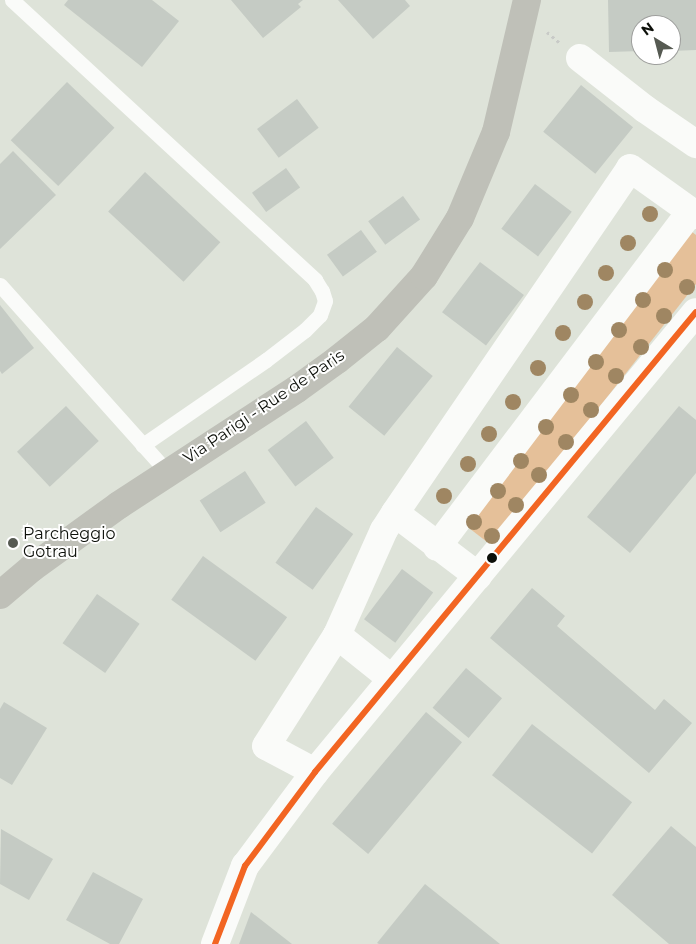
<!DOCTYPE html>
<style>
body{margin:0}
#map{position:relative;width:696px;height:944px;overflow:hidden;background:#dee3d9;font-family:Montserrat,sans-serif}
div>[style]{position:absolute}
.green>*{inset:0;background:#e5c099}
.building>*{inset:0;background:#c5cbc4;transform-origin:0 0}
.path>*{height:3px;margin-top:-1.5px;transform-origin:0;background:repeating-linear-gradient(90deg,#c8cac7 0 2.5px,transparent 0 6.5px)}
.lane>*{height:15px;margin:-7.5px;padding:0 7.5px;transform-origin:7.5px;border-radius:7.5px;background:#fafbf9}
.street>*{height:28px;margin:-14px;padding:0 14px;transform-origin:14px;border-radius:14px;background:#fafbf9}
.secondary>*{height:28px;margin:-14px;padding:0 14px;transform-origin:14px;border-radius:14px;background:#fafbf9}
.primary>*{height:28px;margin:-14px;padding:0 14px;transform-origin:14px;border-radius:14px;background:#bfc0b8}
.bus-1>*{height:6px;margin:-3px;padding:0 3px;transform-origin:3px;border-radius:3px;background:#f26522}
.trees>*{width:16px;height:16px;margin:-8px;border-radius:50%;background:#9f8662}
.dots>*{width:14px;height:14px;translate:-50% -50%;box-sizing:border-box;border:2px solid #fff;border-radius:50%}
span{translate:-50% -50%;white-space:nowrap;text-align:center;line-height:1.15;-webkit-text-stroke:4px #fff;paint-order:stroke}
.street-label{font-size:16px;color:#0d100a}
.poi-label{font-size:16px;color:#0d100a}
.left{translate:0 -50%;text-align:left}
.north{position:absolute;left:631px;top:15px;width:50px;height:50px;box-sizing:border-box;background:#fff;border:1px solid #9e9f9d;border-radius:50%;rotate:323deg;font-size:14px;font-weight:700;line-height:20px;text-align:center;color:#0d100a}
.north::after{content:'';display:block;margin:auto;width:18px;height:22px;background:#565a52;clip-path:polygon(50% 0,100% 100%,50% 72%,0 100%)}
</style>
<div id="map">
<div class="green">
<div style="clip-path:polygon(687px 228px,696px 235px,696px 284px,491px 545px,465px 525px)"></div>
</div>
<div class="building">
<div style="clip-path:polygon(68px 0,152px 0,179px 21px,142px 67px,64px 5px)"></div>
<div style="clip-path:polygon(231px 0,303px 0,298px 4px,301px 7px,263px 38px)"></div>
<div style="clip-path:polygon(338px 0,405px 0,410px 6px,373px 39px)"></div>
<div style="clip-path:polygon(608px 0,696px 0,696px 50px,671px 51px,671px 25px,641px 25px,641px 51px,609px 52px)"></div>
<div style="left:67px;top:82px;width:66px;height:81px;rotate:44deg"></div>
<div style="left:581px;top:85px;width:67px;height:60px;rotate:39deg"></div>
<div style="left:297px;top:99px;width:36px;height:50px;rotate:53deg"></div>
<div style="clip-path:polygon(13px 151px,56px 195px,0 249px,0 164px)"></div>
<div style="left:286px;top:168px;width:24px;height:42px;rotate:54deg"></div>
<div style="left:145px;top:172px;width:103px;height:54px;rotate:43deg"></div>
<div style="left:535px;top:184px;width:46px;height:56px;rotate:37deg"></div>
<div style="left:403px;top:196px;width:29px;height:43px;rotate:54deg"></div>
<div style="left:361px;top:230px;width:27px;height:42px;rotate:54deg"></div>
<div style="left:480px;top:262px;width:55px;height:63px;rotate:37deg"></div>
<div style="clip-path:polygon(0 305px,34px 348px,2px 374px,0 371px)"></div>
<div style="left:397px;top:347px;width:46px;height:77px;rotate:39deg"></div>
<div style="left:66px;top:406px;width:48px;height:67px;rotate:47deg"></div>
<div style="clip-path:polygon(679px 406px,696px 420px,696px 473px,630px 553px,587px 517px)"></div>
<div style="left:306px;top:421px;width:46px;height:48px;rotate:53deg"></div>
<div style="left:245px;top:471px;width:38px;height:54px;rotate:57deg"></div>
<div style="left:316px;top:507px;width:46px;height:69px;rotate:36deg"></div>
<div style="left:203px;top:556px;width:104px;height:54px;rotate:36deg"></div>
<div style="left:402px;top:569px;width:39px;height:63px;rotate:37deg"></div>
<div style="clip-path:polygon(532px 588px,565px 616px,557px 626px,655px 710px,664px 699px,692px 723px,649px 773px,490px 638px)"></div>
<div style="left:97px;top:594px;width:52px;height:60px;rotate:35deg"></div>
<div style="left:466px;top:668px;width:47px;height:52px;rotate:40deg"></div>
<div style="clip-path:polygon(4px 702px,47px 728px,12px 785px,0 778px,0 709px)"></div>
<div style="left:426px;top:712px;width:47px;height:146px;rotate:40deg"></div>
<div style="left:532px;top:724px;width:127px;height:65px;rotate:38deg"></div>
<div style="clip-path:polygon(671px 826px,696px 847px,696px 944px,669px 944px,612px 895px)"></div>
<div style="clip-path:polygon(1px 829px,53px 859px,29px 900px,0 884px)"></div>
<div style="clip-path:polygon(93px 872px,143px 899px,119px 944px,110px 944px,66px 920px)"></div>
<div style="clip-path:polygon(425px 884px,500px 944px,379px 944px,377px 943px)"></div>
<div style="clip-path:polygon(251px 912px,292px 944px,239px 944px)"></div>
</div>
<div class="path">
<div style="left:547px;top:32px;width:16px;rotate:40deg"></div>
</div>
<div class="lane">
<div style="left:12px;top:0;width:413px;rotate:42.7deg"></div>
<div style="left:315px;top:280px;width:13px;rotate:58deg"></div>
<div style="left:322px;top:291px;width:10px;rotate:73deg"></div>
<div style="left:325px;top:301px;width:15px;rotate:110deg"></div>
<div style="left:320px;top:315px;width:21px;rotate:135deg"></div>
<div style="left:305px;top:330px;width:49px;rotate:142.4deg"></div>
<div style="left:266px;top:360px;width:150px;rotate:145.4deg"></div>
<div style="left:0;top:285px;width:251px;rotate:48.2deg"></div>
</div>
<div class="street">
<div style="left:580px;top:58px;width:83px;rotate:38.1deg"></div>
<div style="left:645px;top:109px;width:62px;rotate:34.5deg"></div>
<div style="left:437px;top:547px;width:420px;rotate:-52.9deg"></div>
<div style="left:478px;top:576px;width:104px;rotate:-142.8deg"></div>
<div style="left:395px;top:513px;width:417px;rotate:-55.7deg"></div>
<div style="left:630px;top:168px;width:81px;rotate:35.5deg"></div>
<div style="left:337px;top:635px;width:70px;rotate:38.7deg"></div>
<div style="left:315px;top:772px;width:55px;rotate:-152deg"></div>
<div style="left:266px;top:746px;width:132px;rotate:-57.4deg"></div>
<div style="left:337px;top:635px;width:115px;rotate:-65.9deg"></div>
<div style="left:384px;top:530px;width:20px;rotate:-57deg"></div>
</div>
<div class="secondary">
<div style="left:215px;top:944px;width:84px;rotate:-69deg"></div>
<div style="left:245px;top:866px;width:117px;rotate:-53.3deg"></div>
<div style="left:315px;top:772px;width:597px;rotate:-50.37deg"></div>
</div>
<div class="primary">
<div style="left:0;top:595px;width:42px;rotate:-40.2deg"></div>
<div style="left:32px;top:568px;width:107px;rotate:-35.9deg"></div>
<div style="left:119px;top:505px;width:212px;rotate:-33.1deg"></div>
<div style="left:297px;top:389px;width:49px;rotate:-35.9deg"></div>
<div style="left:337px;top:360px;width:51px;rotate:-38.7deg"></div>
<div style="left:377px;top:328px;width:70px;rotate:-47.9deg"></div>
<div style="left:424px;top:276px;width:68px;rotate:-58.2deg"></div>
<div style="left:460px;top:218px;width:93px;rotate:-67.3deg"></div>
<div style="left:496px;top:132px;width:136px;rotate:-76.8deg"></div>
</div>
<div class="bus-1">
<div style="left:215px;top:944px;width:84px;rotate:-69deg"></div>
<div style="left:245px;top:866px;width:117px;rotate:-53.3deg"></div>
<div style="left:315px;top:772px;width:597px;rotate:-50.37deg"></div>
</div>
<div class="trees">
<div style="left:650px;top:214px"></div>
<div style="left:628px;top:243px"></div>
<div style="left:665px;top:270px"></div>
<div style="left:606px;top:273px"></div>
<div style="left:687px;top:287px"></div>
<div style="left:643px;top:300px"></div>
<div style="left:585px;top:302px"></div>
<div style="left:664px;top:316px"></div>
<div style="left:619px;top:330px"></div>
<div style="left:563px;top:333px"></div>
<div style="left:641px;top:347px"></div>
<div style="left:596px;top:362px"></div>
<div style="left:538px;top:368px"></div>
<div style="left:616px;top:376px"></div>
<div style="left:571px;top:395px"></div>
<div style="left:513px;top:402px"></div>
<div style="left:591px;top:410px"></div>
<div style="left:546px;top:427px"></div>
<div style="left:489px;top:434px"></div>
<div style="left:566px;top:442px"></div>
<div style="left:521px;top:461px"></div>
<div style="left:468px;top:464px"></div>
<div style="left:539px;top:475px"></div>
<div style="left:498px;top:491px"></div>
<div style="left:444px;top:496px"></div>
<div style="left:516px;top:505px"></div>
<div style="left:474px;top:522px"></div>
<div style="left:492px;top:536px"></div>
</div>
<div class="dots">
<div style="left:13px;top:543px;background:#565a52"></div>
<div style="left:492px;top:558px;background:#0d100a"></div>
</div>
<div class="street-label">
<span style="left:264px;top:407px;rotate:-34deg">Via Parigi - Rue de Paris</span>
</div>
<div class="poi-label">
<span class="left" style="left:23px;top:543px">Parcheggio<br>Gotrau</span>
</div>
<div class="north">N</div>
</div>
